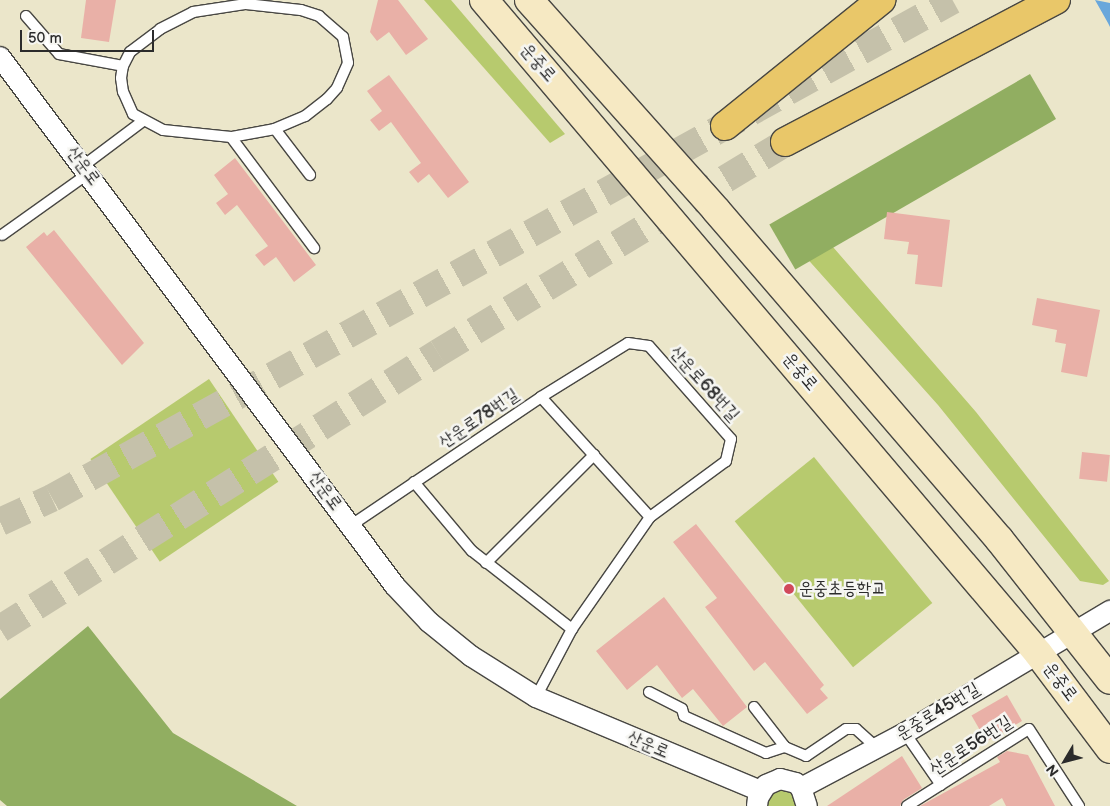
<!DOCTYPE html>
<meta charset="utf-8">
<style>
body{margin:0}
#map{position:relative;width:1110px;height:806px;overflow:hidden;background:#ebe6ca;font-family:"Balsamiq Sans","Poor Story",sans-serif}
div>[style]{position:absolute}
.green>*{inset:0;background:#b7ca6e;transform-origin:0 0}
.forest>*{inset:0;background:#91ae61;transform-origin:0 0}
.water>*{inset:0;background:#69a7db}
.building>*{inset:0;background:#e9b0a7;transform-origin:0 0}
.motorway-tunnel>*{height:28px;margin-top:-14px;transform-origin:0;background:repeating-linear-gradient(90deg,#c5c1aa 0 28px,transparent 0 42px)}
.roads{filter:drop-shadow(1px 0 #484743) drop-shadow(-1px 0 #484743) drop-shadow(0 1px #484743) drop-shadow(0 -1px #484743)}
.service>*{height:10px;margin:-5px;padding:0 5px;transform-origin:5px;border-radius:5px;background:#fff}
.minor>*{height:20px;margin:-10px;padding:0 10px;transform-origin:10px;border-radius:10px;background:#fff}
.secondary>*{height:28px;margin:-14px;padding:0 14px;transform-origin:14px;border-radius:14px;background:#f6e9c3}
.motorway>*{height:28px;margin:-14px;padding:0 14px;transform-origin:14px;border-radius:14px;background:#e9c769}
.dots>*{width:14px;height:14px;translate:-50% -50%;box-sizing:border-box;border:2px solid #f6f6f2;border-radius:50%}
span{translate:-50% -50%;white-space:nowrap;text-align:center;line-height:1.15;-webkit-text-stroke:5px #f6f6f2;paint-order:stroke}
.street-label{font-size:18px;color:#2b2b2b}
.poi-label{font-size:18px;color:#2b2b2b}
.left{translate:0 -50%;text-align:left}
.north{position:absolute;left:1040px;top:736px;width:50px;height:50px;-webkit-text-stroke:4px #f6f6f2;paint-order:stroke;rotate:233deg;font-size:14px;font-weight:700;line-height:20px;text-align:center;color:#2b2b2b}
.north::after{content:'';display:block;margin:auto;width:18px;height:22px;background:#2b2b2b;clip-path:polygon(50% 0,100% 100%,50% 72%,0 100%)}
.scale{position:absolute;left:20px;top:30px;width:134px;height:22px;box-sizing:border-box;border:2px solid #2b2b2b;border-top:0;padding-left:6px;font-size:15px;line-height:18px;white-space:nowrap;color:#2b2b2b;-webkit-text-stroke:4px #f6f6f2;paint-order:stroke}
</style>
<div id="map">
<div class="green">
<div style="clip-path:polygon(424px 0,451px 0,565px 134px,550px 143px)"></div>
<div style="clip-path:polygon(820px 232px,976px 412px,1109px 581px,1103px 585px,1080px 581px,938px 405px,795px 245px)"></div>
<div style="left:209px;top:379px;width:124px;height:143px;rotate:56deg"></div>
<div style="left:814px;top:457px;width:188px;height:102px;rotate:51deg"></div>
<div style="clip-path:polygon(781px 789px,794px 795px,798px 806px,767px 806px,772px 792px)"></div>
</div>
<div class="forest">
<div style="left:1030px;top:74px;width:52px;height:301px;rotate:60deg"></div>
<div style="clip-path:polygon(88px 626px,173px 733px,297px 806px,7px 806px,0 800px,0 699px)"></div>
</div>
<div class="water">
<div style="clip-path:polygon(1095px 0,1110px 3px,1110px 27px,1108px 23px)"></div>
</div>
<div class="building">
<div style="clip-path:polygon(86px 0,116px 0,109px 42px,81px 38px)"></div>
<div style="clip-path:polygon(378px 0,398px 0,428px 39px,406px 55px,389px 32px,377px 41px,370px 32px)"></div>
<div style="clip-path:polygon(389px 75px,469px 182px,448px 198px,429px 174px,418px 183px,409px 172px,421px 163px,391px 122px,379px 131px,370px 120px,382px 111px,367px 91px)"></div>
<div style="clip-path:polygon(235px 158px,316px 265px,294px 282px,276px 257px,264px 266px,255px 255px,268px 246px,237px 205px,225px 215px,216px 203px,228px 194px,214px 175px)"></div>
<div style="clip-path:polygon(887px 212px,950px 220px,942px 287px,915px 284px,918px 255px,907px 254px,909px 242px,884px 239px)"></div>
<div style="clip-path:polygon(54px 230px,144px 343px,122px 365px,26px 247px,44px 232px,47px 236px)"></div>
<div style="clip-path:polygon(1037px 298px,1100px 310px,1087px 377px,1061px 372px,1066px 344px,1055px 342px,1057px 330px,1032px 325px)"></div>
<div style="left:1082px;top:452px;width:28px;height:27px;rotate:6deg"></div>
<div style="clip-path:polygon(696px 524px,824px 685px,820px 689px,828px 698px,807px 714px,765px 662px,754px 671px,705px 607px,717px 598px,673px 542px)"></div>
<div style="clip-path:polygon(664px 597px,747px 707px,723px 726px,693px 689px,682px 698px,657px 665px,627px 690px,596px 651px)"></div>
<div style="left:1007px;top:695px;width:30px;height:41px;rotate:60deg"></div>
<div style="clip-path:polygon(1007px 751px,1028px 755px,1055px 806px,1006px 806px,1002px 798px,989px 806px,920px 806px,1000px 762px,997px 757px)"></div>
<div style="clip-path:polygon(902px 756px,922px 788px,903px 800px,900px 806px,827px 806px)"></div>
</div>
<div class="motorway-tunnel">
<div style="left:0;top:522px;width:57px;rotate:-24.8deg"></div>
<div style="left:52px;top:498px;width:1029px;rotate:-28.93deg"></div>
<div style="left:0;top:629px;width:518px;rotate:-32.22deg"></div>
<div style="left:438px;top:353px;width:430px;rotate:-31.2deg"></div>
</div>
<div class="roads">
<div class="service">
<div style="left:246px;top:4px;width:55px;rotate:6.2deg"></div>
<div style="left:301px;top:10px;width:19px;rotate:18deg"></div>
<div style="left:319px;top:16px;width:32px;rotate:41deg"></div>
<div style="left:343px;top:37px;width:26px;rotate:79deg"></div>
<div style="left:348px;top:63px;width:27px;rotate:114deg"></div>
<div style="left:337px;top:88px;width:15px;rotate:132deg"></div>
<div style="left:327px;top:99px;width:28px;rotate:142deg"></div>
<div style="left:305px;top:116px;width:33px;rotate:157deg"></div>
<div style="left:275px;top:129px;width:45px;rotate:169.7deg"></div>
<div style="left:231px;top:137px;width:68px;rotate:-174.1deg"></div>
<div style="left:163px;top:130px;width:34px;rotate:-152deg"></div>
<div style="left:133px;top:114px;width:24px;rotate:-114deg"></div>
<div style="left:123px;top:92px;width:14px;rotate:-98deg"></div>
<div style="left:121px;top:78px;width:12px;rotate:-81deg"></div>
<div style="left:123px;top:66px;width:16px;rotate:-63deg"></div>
<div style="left:130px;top:52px;width:38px;rotate:-37deg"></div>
<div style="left:160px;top:29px;width:37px;rotate:-27deg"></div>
<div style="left:193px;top:12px;width:54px;rotate:-8.6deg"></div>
<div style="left:26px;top:16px;width:50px;rotate:49deg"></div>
<div style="left:59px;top:54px;width:65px;rotate:10.6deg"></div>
<div style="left:275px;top:129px;width:58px;rotate:52.7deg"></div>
<div style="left:231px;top:137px;width:139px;rotate:53.2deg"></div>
<div style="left:83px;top:166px;width:75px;rotate:-36.9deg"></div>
<div style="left:2px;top:235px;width:107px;rotate:-35.5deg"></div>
<div style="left:541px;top:397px;width:162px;rotate:47.8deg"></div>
<div style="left:414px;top:482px;width:90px;rotate:50deg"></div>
<div style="left:472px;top:551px;width:127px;rotate:38deg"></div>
<div style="left:350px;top:526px;width:230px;rotate:-34deg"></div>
<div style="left:541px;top:397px;width:102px;rotate:-31.8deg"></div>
<div style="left:628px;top:343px;width:21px;rotate:8deg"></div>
<div style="left:649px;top:346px;width:124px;rotate:48.6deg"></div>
<div style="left:731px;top:439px;width:23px;rotate:103deg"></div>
<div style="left:726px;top:461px;width:94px;rotate:143.6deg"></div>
<div style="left:650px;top:517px;width:136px;rotate:124.9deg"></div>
<div style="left:572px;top:629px;width:77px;rotate:117.9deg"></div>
<div style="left:486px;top:563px;width:153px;rotate:-45deg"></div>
<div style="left:649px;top:692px;width:37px;rotate:27deg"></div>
<div style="left:682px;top:709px;width:7px;rotate:74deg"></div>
<div style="left:684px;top:716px;width:90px;rotate:24.3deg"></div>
<div style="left:766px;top:753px;width:20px;rotate:-18deg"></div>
<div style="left:754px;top:707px;width:51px;rotate:52.2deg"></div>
<div style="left:785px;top:747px;width:23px;rotate:23deg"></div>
<div style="left:806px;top:756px;width:48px;rotate:-34deg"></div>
<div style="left:846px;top:729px;width:10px"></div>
<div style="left:856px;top:729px;width:28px;rotate:42deg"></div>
<div style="left:905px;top:733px;width:63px;rotate:55.3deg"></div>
<div style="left:907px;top:806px;width:144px;rotate:-32.3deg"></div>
<div style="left:1029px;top:729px;width:92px;rotate:57deg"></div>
</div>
<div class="minor">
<div style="left:0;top:57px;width:660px;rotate:53.25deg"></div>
<div style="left:395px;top:586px;width:50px;rotate:46.6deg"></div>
<div style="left:429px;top:622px;width:54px;rotate:39deg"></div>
<div style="left:471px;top:656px;width:77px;rotate:32.2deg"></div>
<div style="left:536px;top:697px;width:244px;rotate:22.7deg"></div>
<div style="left:801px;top:788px;width:118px;rotate:-27.9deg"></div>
<div style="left:905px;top:733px;width:239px;rotate:-30.8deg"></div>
<div style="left:757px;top:806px;width:8px;rotate:-83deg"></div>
<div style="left:758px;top:798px;width:15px;rotate:-58deg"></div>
<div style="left:766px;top:785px;width:15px;rotate:-23deg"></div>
<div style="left:780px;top:779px;width:16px;rotate:14deg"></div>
<div style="left:796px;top:783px;width:7px;rotate:45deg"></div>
<div style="left:801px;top:788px;width:19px;rotate:72deg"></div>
</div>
<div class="secondary">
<div style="left:484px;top:0;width:856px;rotate:49.69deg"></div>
<div style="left:1038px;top:653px;width:120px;rotate:53.1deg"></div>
<div style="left:529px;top:0;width:281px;rotate:48.3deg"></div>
<div style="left:716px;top:210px;width:434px;rotate:49.3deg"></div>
<div style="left:999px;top:539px;width:179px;rotate:51.8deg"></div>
</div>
<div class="motorway">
<div style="left:725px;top:126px;width:201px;rotate:-38.9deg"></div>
<div style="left:785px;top:142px;width:306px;rotate:-27.7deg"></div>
</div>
</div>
<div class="dots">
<div style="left:789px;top:589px;background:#d1495b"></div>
</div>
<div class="street-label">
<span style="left:538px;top:63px;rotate:49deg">운중로</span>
<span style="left:83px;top:166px;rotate:53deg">산운로</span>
<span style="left:800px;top:372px;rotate:50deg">운중로</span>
<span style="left:704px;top:384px;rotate:48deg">산운로68번길</span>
<span style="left:479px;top:419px;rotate:-34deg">산운로78번길</span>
<span style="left:325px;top:491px;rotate:54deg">산운로</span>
<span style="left:1060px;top:682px;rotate:53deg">운중로</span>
<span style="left:938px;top:712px;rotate:-31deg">운중로45번길</span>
<span style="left:648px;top:745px;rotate:23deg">산운로</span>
<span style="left:971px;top:746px;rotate:-33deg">산운로56번길</span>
</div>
<div class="poi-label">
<span class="left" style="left:799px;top:589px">운중초등학교</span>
</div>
<div class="north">N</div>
<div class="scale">50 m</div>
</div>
